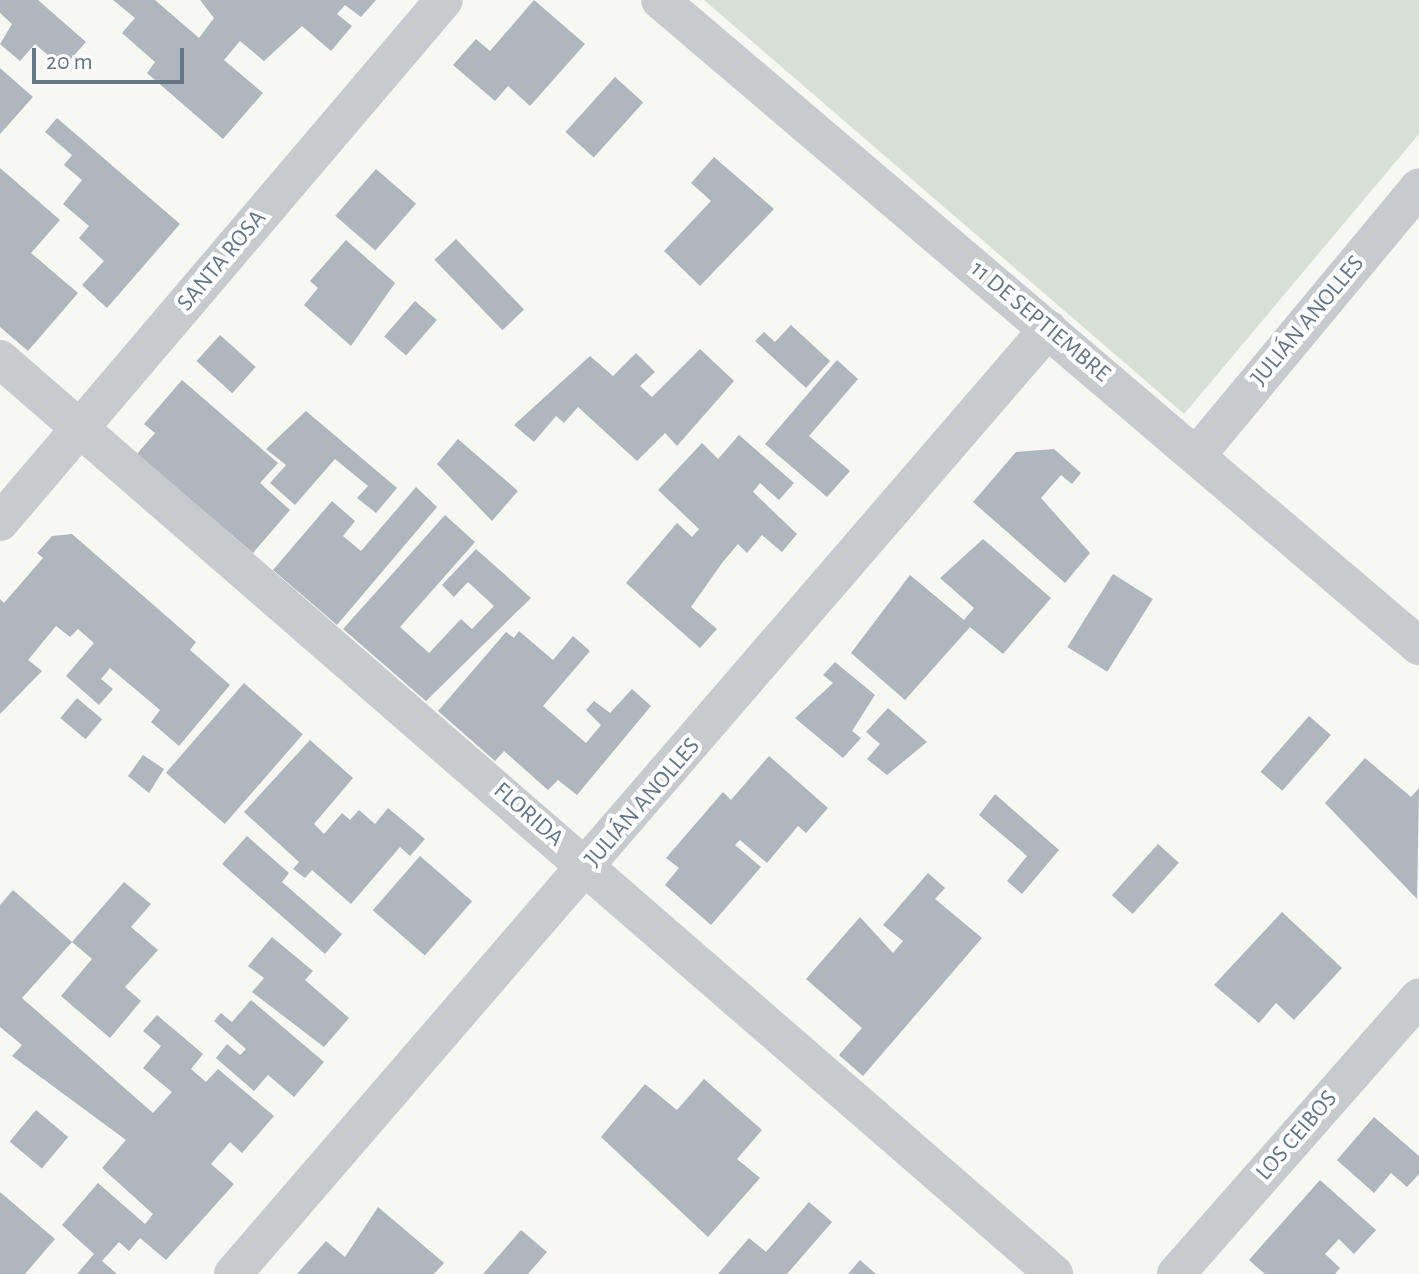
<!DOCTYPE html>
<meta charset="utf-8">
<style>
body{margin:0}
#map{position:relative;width:1419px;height:1274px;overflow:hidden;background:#f7f8f4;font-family:"Alegreya Sans",sans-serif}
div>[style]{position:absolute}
.green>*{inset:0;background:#d8e0d5}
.building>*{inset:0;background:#afb6bd;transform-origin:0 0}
.street>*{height:38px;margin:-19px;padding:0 19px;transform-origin:19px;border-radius:19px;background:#c7cbce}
span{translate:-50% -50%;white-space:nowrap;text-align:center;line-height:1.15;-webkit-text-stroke:8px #fff;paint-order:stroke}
.street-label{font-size:24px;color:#657687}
.scale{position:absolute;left:32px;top:48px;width:152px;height:36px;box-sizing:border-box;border:4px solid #657687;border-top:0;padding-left:10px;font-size:24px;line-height:28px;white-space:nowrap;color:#657687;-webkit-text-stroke:6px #fff;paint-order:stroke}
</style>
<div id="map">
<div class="green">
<div style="clip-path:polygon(704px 0,1419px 0,1419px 134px,1184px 414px)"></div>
</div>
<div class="building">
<div style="clip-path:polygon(0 0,38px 0,86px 42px,63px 68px,35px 44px,20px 61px,0 44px,12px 24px,0 13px)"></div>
<div style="clip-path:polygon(113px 0,155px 0,199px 38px,214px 18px,200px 0,376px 0,361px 17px,345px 5px,337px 14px,352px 26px,331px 51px,302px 26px,264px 61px,240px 41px,224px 60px,263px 93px,223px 139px,147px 73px,155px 62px,122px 33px,135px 18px)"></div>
<div style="clip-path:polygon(534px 0,585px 44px,530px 106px,508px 86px,495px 101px,453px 65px,476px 39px,490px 51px)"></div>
<div style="clip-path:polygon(0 68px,33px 97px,0 134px)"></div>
<div style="left:615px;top:77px;width:38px;height:74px;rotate:42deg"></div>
<div style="clip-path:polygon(57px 118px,180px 224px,107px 308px,82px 285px,104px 261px,79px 238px,89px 226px,63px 204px,82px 180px,64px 165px,72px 155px,45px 132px)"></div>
<div style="clip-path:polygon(714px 157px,774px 209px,700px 286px,664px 251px,711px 201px,691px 183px)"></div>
<div style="clip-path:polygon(0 168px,60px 220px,31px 253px,78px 293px,28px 351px,0 327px)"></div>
<div style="left:376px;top:169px;width:53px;height:62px;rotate:41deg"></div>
<div style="left:456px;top:239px;width:98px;height:30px;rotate:46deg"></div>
<div style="clip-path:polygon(346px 240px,395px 283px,351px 346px,304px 305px,318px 288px,310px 281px)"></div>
<div style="left:415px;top:301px;width:29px;height:47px;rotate:41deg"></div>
<div style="clip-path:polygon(791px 325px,830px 361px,806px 388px,755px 341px,764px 332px,775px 342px)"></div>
<div style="left:220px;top:335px;width:48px;height:35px;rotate:42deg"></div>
<div style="clip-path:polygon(700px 349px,734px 381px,677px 446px,665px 433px,637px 461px,578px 407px,564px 423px,556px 416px,534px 442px,514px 425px,590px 356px,613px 376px,636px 353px,655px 372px,640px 386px,652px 397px)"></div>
<div style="clip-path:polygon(837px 360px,858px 379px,809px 436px,850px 471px,827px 497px,765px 444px)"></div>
<div style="clip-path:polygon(182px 380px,278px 463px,260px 483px,290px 510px,253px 553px,137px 454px,155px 433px,144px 424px)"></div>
<div style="clip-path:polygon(306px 411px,397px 488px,376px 513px,357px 498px,368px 486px,335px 459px,295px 505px,270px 483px,286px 465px,266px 449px)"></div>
<div style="clip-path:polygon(739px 435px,794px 483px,779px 500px,760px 483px,753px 492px,797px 534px,782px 552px,762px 535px,747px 553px,738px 544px,722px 563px,691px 607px,717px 629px,700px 648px,626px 583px,677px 523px,692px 537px,699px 529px,658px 490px,702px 443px,718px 459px)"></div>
<div style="clip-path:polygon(458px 439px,518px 491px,492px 521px,437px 464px)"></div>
<div style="clip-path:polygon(1054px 449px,1081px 473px,1072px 484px,1061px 475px,1041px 498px,1090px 553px,1065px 583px,973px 502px,1016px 452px)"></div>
<div style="clip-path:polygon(416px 487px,437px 507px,337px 625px,273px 570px,332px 501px,355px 521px,343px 536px,361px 551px)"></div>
<div style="clip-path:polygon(445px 515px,475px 542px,400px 627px,429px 653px,461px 619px,472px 629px,494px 606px,468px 582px,454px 597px,442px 585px,476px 549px,531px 598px,426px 701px,343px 629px)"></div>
<div style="clip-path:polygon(72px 534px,196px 642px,190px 650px,230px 685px,179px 746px,151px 722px,160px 710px,110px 668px,101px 679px,113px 689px,99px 705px,66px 676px,94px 643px,78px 629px,70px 637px,56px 626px,28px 660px,42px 671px,0 714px,0 599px,4px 603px,43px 558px,37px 553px,52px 536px)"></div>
<div style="clip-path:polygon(983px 539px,1051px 598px,1003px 654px,970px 627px,905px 700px,851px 653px,910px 575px,964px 620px,974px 608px,940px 578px)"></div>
<div style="left:1113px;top:574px;width:47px;height:86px;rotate:32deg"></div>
<div style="clip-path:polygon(519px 631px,553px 660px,573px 636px,590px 651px,543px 706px,586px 743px,601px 725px,586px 710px,594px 701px,610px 713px,632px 689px,651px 706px,577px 795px,558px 780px,548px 790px,504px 751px,495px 761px,438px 711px,506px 632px,514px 638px)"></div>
<div style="clip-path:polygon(835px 662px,875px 695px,852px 731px,861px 738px,843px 758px,795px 718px,833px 683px,823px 675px)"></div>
<div style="left:244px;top:683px;width:78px;height:119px;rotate:41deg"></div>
<div style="left:77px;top:698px;width:33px;height:26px;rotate:40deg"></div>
<div style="clip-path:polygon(888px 708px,927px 742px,887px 775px,867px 759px,880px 744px,866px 732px)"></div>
<div style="left:1309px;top:716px;width:29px;height:74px;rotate:41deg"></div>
<div style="clip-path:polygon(310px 740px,353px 778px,314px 824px,324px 834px,342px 813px,350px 820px,359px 810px,375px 824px,388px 808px,425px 839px,410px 856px,400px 847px,351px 904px,312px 870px,305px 878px,293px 869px,299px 862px,244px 812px)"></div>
<div style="clip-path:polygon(143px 755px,164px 769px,149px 793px,128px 776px)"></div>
<div style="clip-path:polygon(769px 756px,828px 808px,806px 833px,798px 826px,767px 863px,740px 840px,735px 845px,761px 867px,711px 925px,665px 885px,679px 868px,666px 858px,723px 792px,731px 800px)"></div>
<div style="clip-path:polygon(1365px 758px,1411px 797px,1419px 788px,1417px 899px,1325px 803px)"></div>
<div style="clip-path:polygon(995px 794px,1059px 850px,1022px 894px,1007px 881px,1027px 856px,979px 815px)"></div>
<div style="clip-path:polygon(247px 836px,289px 873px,282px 882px,342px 934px,325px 954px,222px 864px)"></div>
<div style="left:1158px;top:844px;width:28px;height:69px;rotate:42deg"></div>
<div style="left:420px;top:856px;width:69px;height:72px;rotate:41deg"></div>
<div style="clip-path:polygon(928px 873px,945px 888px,935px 899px,982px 938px,863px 1076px,839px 1055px,862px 1028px,806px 979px,860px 917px,893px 953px,903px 941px,883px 925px)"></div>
<div style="clip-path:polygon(124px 882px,151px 904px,131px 927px,158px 950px,125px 987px,141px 1001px,110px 1038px,61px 996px,92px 959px,72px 942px,22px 998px,153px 1113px,172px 1092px,143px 1068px,161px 1046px,143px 1031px,157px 1015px,203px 1054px,191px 1069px,206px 1082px,218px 1069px,274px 1116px,242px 1153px,230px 1142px,211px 1164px,234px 1184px,166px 1260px,140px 1238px,129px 1251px,119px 1242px,102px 1261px,117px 1274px,77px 1274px,94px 1254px,62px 1225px,98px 1183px,145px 1224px,153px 1214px,102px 1168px,126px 1140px,12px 1056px,22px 1045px,0 1027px,0 905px,13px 890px,72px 942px)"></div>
<div style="clip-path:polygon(1282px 912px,1342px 968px,1294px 1020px,1276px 1003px,1259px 1023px,1214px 985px)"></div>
<div style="clip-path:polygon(272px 937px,313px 971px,305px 980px,349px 1018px,324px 1047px,252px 992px,264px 978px,248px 966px)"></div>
<div style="clip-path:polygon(251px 1000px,324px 1062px,294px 1097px,268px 1075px,254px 1091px,216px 1058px,227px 1044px,240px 1055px,246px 1049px,214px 1021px,221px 1013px,232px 1022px)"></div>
<div style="clip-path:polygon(704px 1079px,762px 1130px,737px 1159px,760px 1178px,708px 1237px,601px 1137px,645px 1084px,677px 1110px)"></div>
<div style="left:36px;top:1110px;width:42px;height:41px;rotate:40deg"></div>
<div style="clip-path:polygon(1374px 1117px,1419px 1156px,1419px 1174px,1407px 1187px,1391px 1173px,1374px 1193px,1337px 1160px)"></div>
<div style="clip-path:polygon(1320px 1180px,1376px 1230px,1354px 1254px,1339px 1239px,1325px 1254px,1340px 1268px,1335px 1274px,1265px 1274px,1249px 1260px)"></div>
<div style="clip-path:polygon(0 1192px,55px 1239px,25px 1274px,0 1274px)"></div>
<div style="clip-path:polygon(809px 1202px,832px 1222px,787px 1274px,718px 1274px,749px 1238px,766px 1252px)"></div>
<div style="clip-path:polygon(378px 1207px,444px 1263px,434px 1274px,297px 1274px,326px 1241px,345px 1257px)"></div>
<div style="clip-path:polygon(521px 1230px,547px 1252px,528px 1274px,483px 1274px)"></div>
<div style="clip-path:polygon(860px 1260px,876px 1274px,848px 1274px)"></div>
</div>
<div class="street">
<div style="left:660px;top:0;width:997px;rotate:40.4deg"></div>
<div style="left:0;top:359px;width:1396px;rotate:40.96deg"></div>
<div style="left:1196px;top:456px;width:349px;rotate:-50.3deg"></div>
<div style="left:0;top:522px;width:685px;rotate:-49.62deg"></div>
<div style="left:233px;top:1274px;width:1248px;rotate:-49.22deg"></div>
<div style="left:1176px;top:1274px;width:368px;rotate:-48.7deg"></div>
</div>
<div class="street-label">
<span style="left:222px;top:261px;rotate:-50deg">SANTA ROSA</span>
<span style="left:1308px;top:321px;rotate:-50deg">JULIÁN ANOLLES</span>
<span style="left:1040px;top:322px;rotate:40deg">11 DE SEPTIEMBRE</span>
<span style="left:643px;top:803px;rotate:-49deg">JULIÁN ANOLLES</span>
<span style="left:528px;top:815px;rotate:41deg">FLORIDA</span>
<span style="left:1297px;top:1136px;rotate:-49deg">LOS CEIBOS</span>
</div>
<div class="scale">20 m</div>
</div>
